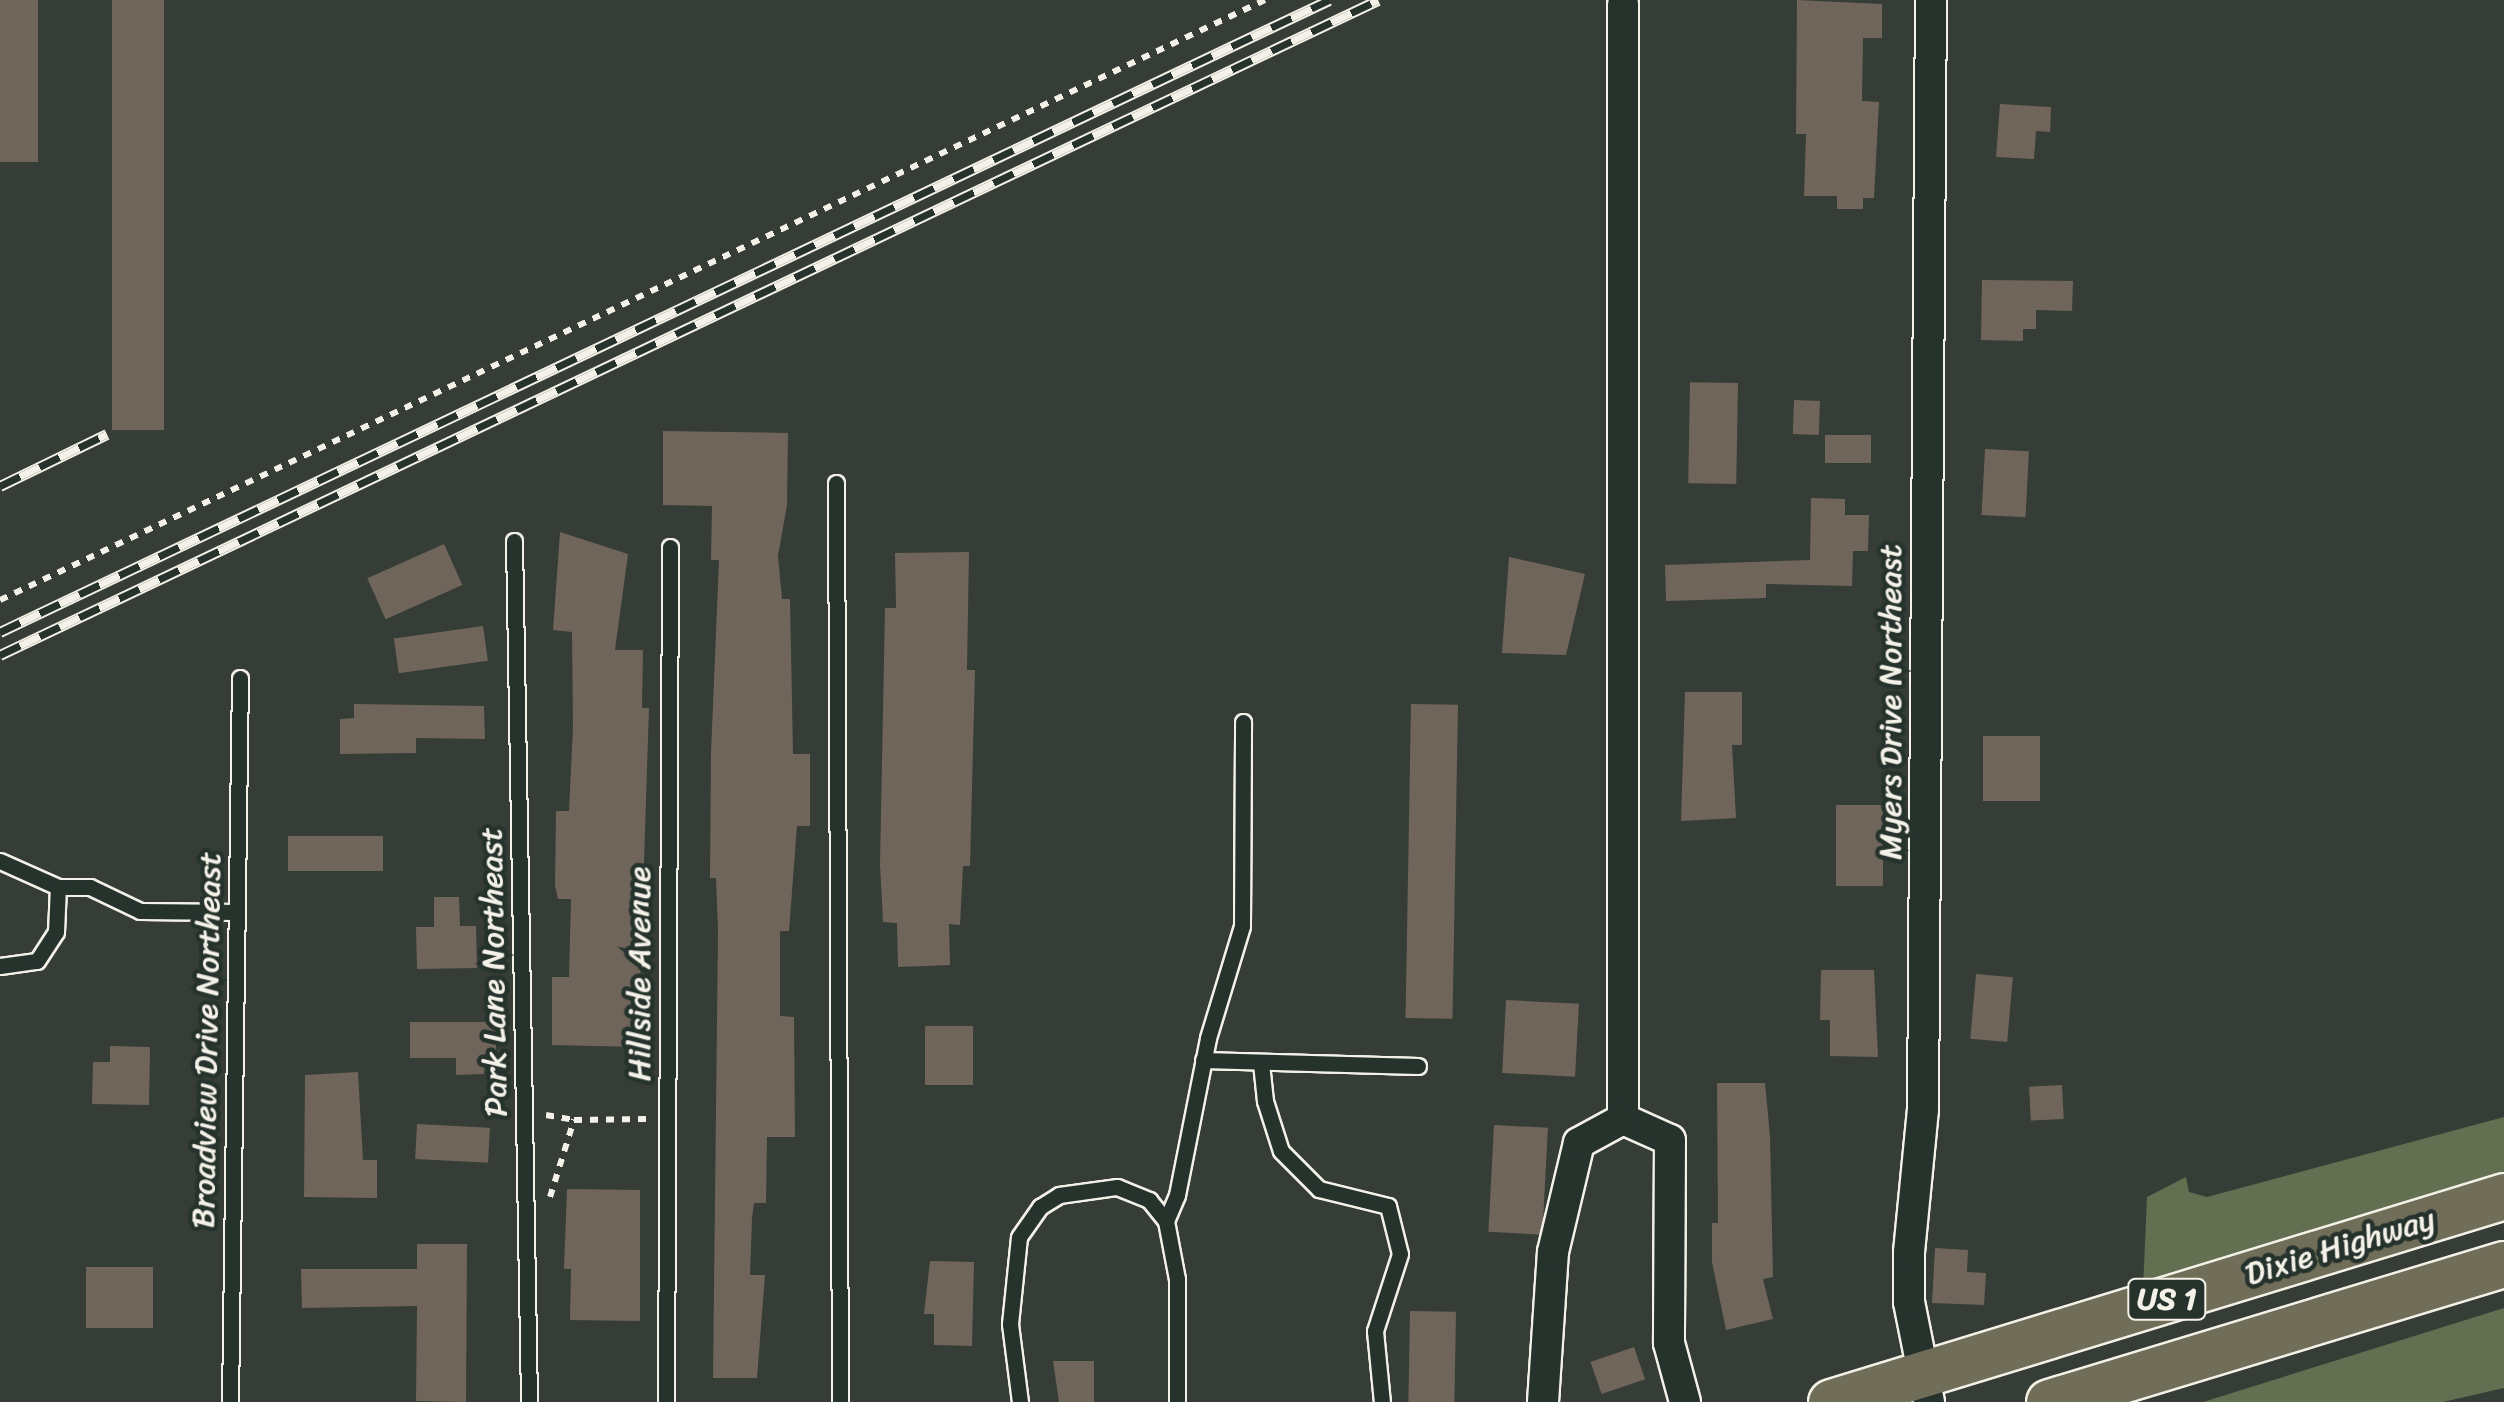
<!DOCTYPE html>
<style>
body{margin:0}
#map{position:relative;width:2504px;height:1402px;overflow:hidden;background:#353d36;font-family:Sriracha,sans-serif}
div>[style]{position:absolute}
.green>*{inset:0;background:#626f51}
.building>*{inset:0;background:#70655a;transform-origin:0 0}
.path>*{height:6px;margin-top:-3px;transform-origin:0;background:repeating-linear-gradient(90deg,#f4f1e8 0 8px,transparent 0 16px)}
.roads{filter:drop-shadow(2px 0 #f4f1e8) drop-shadow(-2px 0 #f4f1e8) drop-shadow(0 2px #f4f1e8) drop-shadow(0 -2px #f4f1e8)}
.lane>*{height:15px;margin:-7.5px;padding:0 7.5px;transform-origin:7.5px;border-radius:7.5px;background:#26332d}
.street>*{height:30px;margin:-15px;padding:0 15px;transform-origin:15px;border-radius:15px;background:#26332d}
.primary>*{height:45px;margin:-22.5px;padding:0 22.5px;transform-origin:22.5px;border-radius:22.5px;background:#706e59}
.rail>*{height:11px;margin-top:-5.5px;transform-origin:0;background:repeating-linear-gradient(90deg,#26332d 0 22px,#f4f1e8 0 44px);box-sizing:border-box;border-block:2px solid #f4f1e8}
span{translate:-50% -50%;white-space:nowrap;text-align:center;line-height:1.15;-webkit-text-stroke:9px #26332d;paint-order:stroke}
.shield-label span{padding:2px 8px;background:#26332d;border:2px solid;border-radius:8px;-webkit-text-stroke-width:0}
.shield-label{font-size:30px;color:#f4f1e8;font-weight:700}
.street-label{font-size:32px;color:#f4f1e8}
</style>
<div id="map">
<div class="green">
<div style="clip-path:polygon(2504px 1117px,2504px 1179px,2143px 1289px,2147px 1197px,2186px 1177px,2189px 1192px,2207px 1197px)"></div>
<div style="clip-path:polygon(2504px 1308px,2504px 1388px,2443px 1402px,2203px 1402px)"></div>
</div>
<div class="building">
<div style="left:0;top:0;width:38px;height:162px"></div>
<div style="left:112px;top:0;width:52px;height:430px"></div>
<div style="clip-path:polygon(1797px 0,1882px 4px,1882px 38px,1863px 38px,1862px 101px,1879px 102px,1874px 198px,1863px 198px,1863px 209px,1837px 209px,1837px 196px,1804px 196px,1806px 134px,1796px 134px)"></div>
<div style="clip-path:polygon(2000px 104px,2051px 107px,2050px 132px,2036px 131px,2034px 159px,1996px 157px)"></div>
<div style="clip-path:polygon(1982px 280px,2073px 281px,2072px 311px,2036px 310px,2036px 329px,2023px 329px,2023px 341px,1981px 340px)"></div>
<div style="left:1738px;top:383px;width:101px;height:48px;rotate:91deg"></div>
<div style="left:1794px;top:400px;width:26px;height:34px;rotate:2deg"></div>
<div style="clip-path:polygon(663px 431px,788px 433px,787px 505px,778px 556px,782px 599px,790px 599px,793px 754px,810px 754px,810px 826px,797px 826px,789px 931px,780px 931px,780px 1016px,794px 1017px,795px 1137px,767px 1137px,766px 1203px,754px 1203px,752px 1218px,750px 1275px,765px 1275px,757px 1378px,713px 1378px,718px 931px,716px 878px,710px 878px,711px 753px,719px 560px,711px 560px,712px 506px,663px 505px)"></div>
<div style="left:1825px;top:435px;width:46px;height:28px"></div>
<div style="left:1985px;top:449px;width:44px;height:66px;rotate:3deg"></div>
<div style="clip-path:polygon(1811px 498px,1845px 499px,1845px 515px,1869px 515px,1868px 551px,1853px 551px,1852px 586px,1766px 584px,1766px 598px,1666px 601px,1665px 565px,1810px 560px)"></div>
<div style="clip-path:polygon(560px 532px,628px 554px,615px 650px,643px 650px,642px 708px,649px 708px,638px 1047px,552px 1045px,552px 977px,569px 977px,571px 899px,558px 899px,555px 886px,556px 811px,569px 811px,573px 727px,572px 632px,553px 630px)"></div>
<div style="left:444px;top:544px;width:45px;height:84px;rotate:66deg"></div>
<div style="clip-path:polygon(969px 552px,967px 670px,975px 670px,970px 866px,963px 866px,960px 925px,949px 924px,950px 965px,898px 967px,897px 923px,883px 922px,880px 864px,885px 608px,896px 608px,895px 553px)"></div>
<div style="clip-path:polygon(1509px 557px,1585px 574px,1566px 655px,1502px 653px)"></div>
<div style="left:483px;top:626px;width:35px;height:90px;rotate:82deg"></div>
<div style="clip-path:polygon(1685px 692px,1742px 692px,1742px 745px,1732px 745px,1736px 818px,1681px 821px)"></div>
<div style="clip-path:polygon(354px 704px,484px 706px,485px 739px,416px 738px,416px 753px,340px 754px,340px 719px,354px 718px)"></div>
<div style="left:1411px;top:704px;width:47px;height:314px;rotate:1deg"></div>
<div style="left:1983px;top:736px;width:57px;height:65px"></div>
<div style="left:1836px;top:805px;width:47px;height:81px"></div>
<div style="left:288px;top:836px;width:95px;height:35px"></div>
<div style="clip-path:polygon(434px 897px,459px 897px,460px 926px,476px 926px,477px 968px,417px 969px,416px 927px,434px 927px)"></div>
<div style="clip-path:polygon(1821px 970px,1874px 970px,1878px 1057px,1830px 1056px,1830px 1020px,1820px 1020px)"></div>
<div style="left:1976px;top:974px;width:37px;height:65px;rotate:5deg"></div>
<div style="left:1506px;top:1000px;width:73px;height:73px;rotate:3deg"></div>
<div style="clip-path:polygon(410px 1022px,496px 1022px,496px 1060px,485px 1059px,484px 1074px,456px 1075px,456px 1058px,410px 1058px)"></div>
<div style="left:925px;top:1026px;width:48px;height:59px"></div>
<div style="clip-path:polygon(110px 1046px,150px 1047px,149px 1105px,92px 1104px,93px 1062px,110px 1062px)"></div>
<div style="clip-path:polygon(358px 1072px,363px 1160px,377px 1160px,377px 1198px,304px 1197px,305px 1075px)"></div>
<div style="clip-path:polygon(1717px 1083px,1765px 1083px,1770px 1136px,1773px 1277px,1763px 1279px,1773px 1319px,1726px 1330px,1712px 1262px,1712px 1223px,1718px 1223px)"></div>
<div style="left:2062px;top:1085px;width:34px;height:33px;rotate:87deg"></div>
<div style="left:417px;top:1124px;width:73px;height:35px;rotate:3deg"></div>
<div style="left:1494px;top:1125px;width:54px;height:107px;rotate:3deg"></div>
<div style="clip-path:polygon(567px 1189px,640px 1190px,640px 1321px,570px 1320px,571px 1269px,564px 1269px)"></div>
<div style="clip-path:polygon(417px 1244px,467px 1244px,466px 1402px,416px 1401px,417px 1306px,302px 1308px,301px 1269px,417px 1269px)"></div>
<div style="clip-path:polygon(1935px 1248px,1968px 1250px,1967px 1272px,1986px 1273px,1984px 1305px,1932px 1303px)"></div>
<div style="clip-path:polygon(930px 1261px,974px 1262px,972px 1346px,934px 1345px,934px 1314px,924px 1314px)"></div>
<div style="left:86px;top:1267px;width:67px;height:61px"></div>
<div style="left:1410px;top:1311px;width:46px;height:91px;rotate:1deg"></div>
<div style="left:1634px;top:1347px;width:34px;height:46px;rotate:71deg"></div>
<div style="clip-path:polygon(1053px 1361px,1094px 1361px,1094px 1402px,1059px 1402px)"></div>
</div>
<div class="path">
<div style="left:0;top:600px;width:1400px;rotate:-25.38deg"></div>
<div style="left:546px;top:1115px;width:28px;rotate:10deg"></div>
<div style="left:550px;top:1197px;width:81px;rotate:-72.7deg"></div>
<div style="left:574px;top:1120px;width:72px;rotate:-0.8deg"></div>
</div>
<div class="roads">
<div class="lane">
<div style="left:836px;top:483px;width:919px;rotate:89.75deg"></div>
<div style="left:514px;top:541px;width:861px;rotate:89deg"></div>
<div style="left:0;top:861px;width:64px;rotate:24.1deg"></div>
<div style="left:58px;top:887px;width:32px"></div>
<div style="left:90px;top:887px;width:55px;rotate:25.6deg"></div>
<div style="left:140px;top:911px;width:97px;rotate:0.6deg"></div>
<div style="left:0;top:966px;width:37px;rotate:-8deg"></div>
<div style="left:37px;top:961px;width:35px;rotate:-57deg"></div>
<div style="left:56px;top:932px;width:45px;rotate:-87.5deg"></div>
<div style="left:1203px;top:1060px;width:215px;rotate:1.6deg"></div>
<div style="left:1261px;top:1063px;width:38px;rotate:84deg"></div>
<div style="left:1265px;top:1101px;width:52px;rotate:72.3deg"></div>
<div style="left:1281px;top:1151px;width:54px;rotate:45deg"></div>
<div style="left:1319px;top:1189px;width:71px;rotate:13.8deg"></div>
<div style="left:1388px;top:1206px;width:49px;rotate:76deg"></div>
<div style="left:1400px;top:1254px;width:81px;rotate:108deg"></div>
<div style="left:1375px;top:1331px;width:71px;rotate:84.4deg"></div>
<div style="left:1166px;top:1221px;width:28px;rotate:-67deg"></div>
<div style="left:1177px;top:1195px;width:160px;rotate:-78.8deg"></div>
<div style="left:1208px;top:1038px;width:117px;rotate:-73.1deg"></div>
<div style="left:1242px;top:926px;width:204px;rotate:-89.7deg"></div>
<div style="left:230px;top:1402px;width:724px;rotate:-89.21deg"></div>
<div style="left:666px;top:1402px;width:855px;rotate:-89.73deg"></div>
<div style="left:1020px;top:1402px;width:79px;rotate:-97.3deg"></div>
<div style="left:1010px;top:1324px;width:87px;rotate:-84.1deg"></div>
<div style="left:1019px;top:1237px;width:37px;rotate:-55deg"></div>
<div style="left:1040px;top:1207px;width:22px;rotate:-32deg"></div>
<div style="left:1059px;top:1195px;width:59px;rotate:-7.9deg"></div>
<div style="left:1117px;top:1187px;width:35px;rotate:22deg"></div>
<div style="left:1149px;top:1200px;width:27px;rotate:51deg"></div>
<div style="left:1166px;top:1221px;width:59px;rotate:79.3deg"></div>
<div style="left:1177px;top:1279px;width:123px;rotate:90deg"></div>
</div>
<div class="street">
<div style="left:1623px;top:4px;width:1115px;rotate:90deg"></div>
<div style="left:1623px;top:1119px;width:51px;rotate:24.1deg"></div>
<div style="left:1670px;top:1140px;width:203px;rotate:90.3deg"></div>
<div style="left:1669px;top:1343px;width:61px;rotate:74.8deg"></div>
<div style="left:1543px;top:1402px;width:150px;rotate:-86.2deg"></div>
<div style="left:1553px;top:1252px;width:112px;rotate:-76.6deg"></div>
<div style="left:1579px;top:1143px;width:50px;rotate:-28.6deg"></div>
<div style="left:1929px;top:1402px;width:102px;rotate:-101.3deg"></div>
<div style="left:1909px;top:1302px;width:50px;rotate:-90deg"></div>
<div style="left:1909px;top:1252px;width:143px;rotate:-84.4deg"></div>
<div style="left:1923px;top:1110px;width:1110px;rotate:-89.59deg"></div>
</div>
<div class="primary">
<div style="left:1831px;top:1402px;width:704px;rotate:-17.02deg"></div>
<div style="left:2049px;top:1402px;width:475px;rotate:-16.9deg"></div>
</div>
</div>
<div class="rail">
<div style="left:0;top:486px;width:119px;rotate:-25.9deg"></div>
<div style="left:0;top:632px;width:1472px;rotate:-25.43deg"></div>
<div style="left:0;top:655px;width:1526px;rotate:-25.42deg"></div>
</div>
<div class="shield-label">
<span style="left:2167px;top:1299px">US 1</span>
</div>
<div class="street-label">
<span style="left:1891px;top:702px;rotate:-90deg">Myers Drive Northeast</span>
<span style="left:494px;top:972px;rotate:-91deg">Park Lane Northeast</span>
<span style="left:640px;top:974px;rotate:-90deg">Hillside Avenue</span>
<span style="left:207px;top:1040px;rotate:-89deg">Broadview Drive Northeast</span>
<span style="left:2340px;top:1247px;rotate:-17deg">Dixie Highway</span>
</div>
</div>
